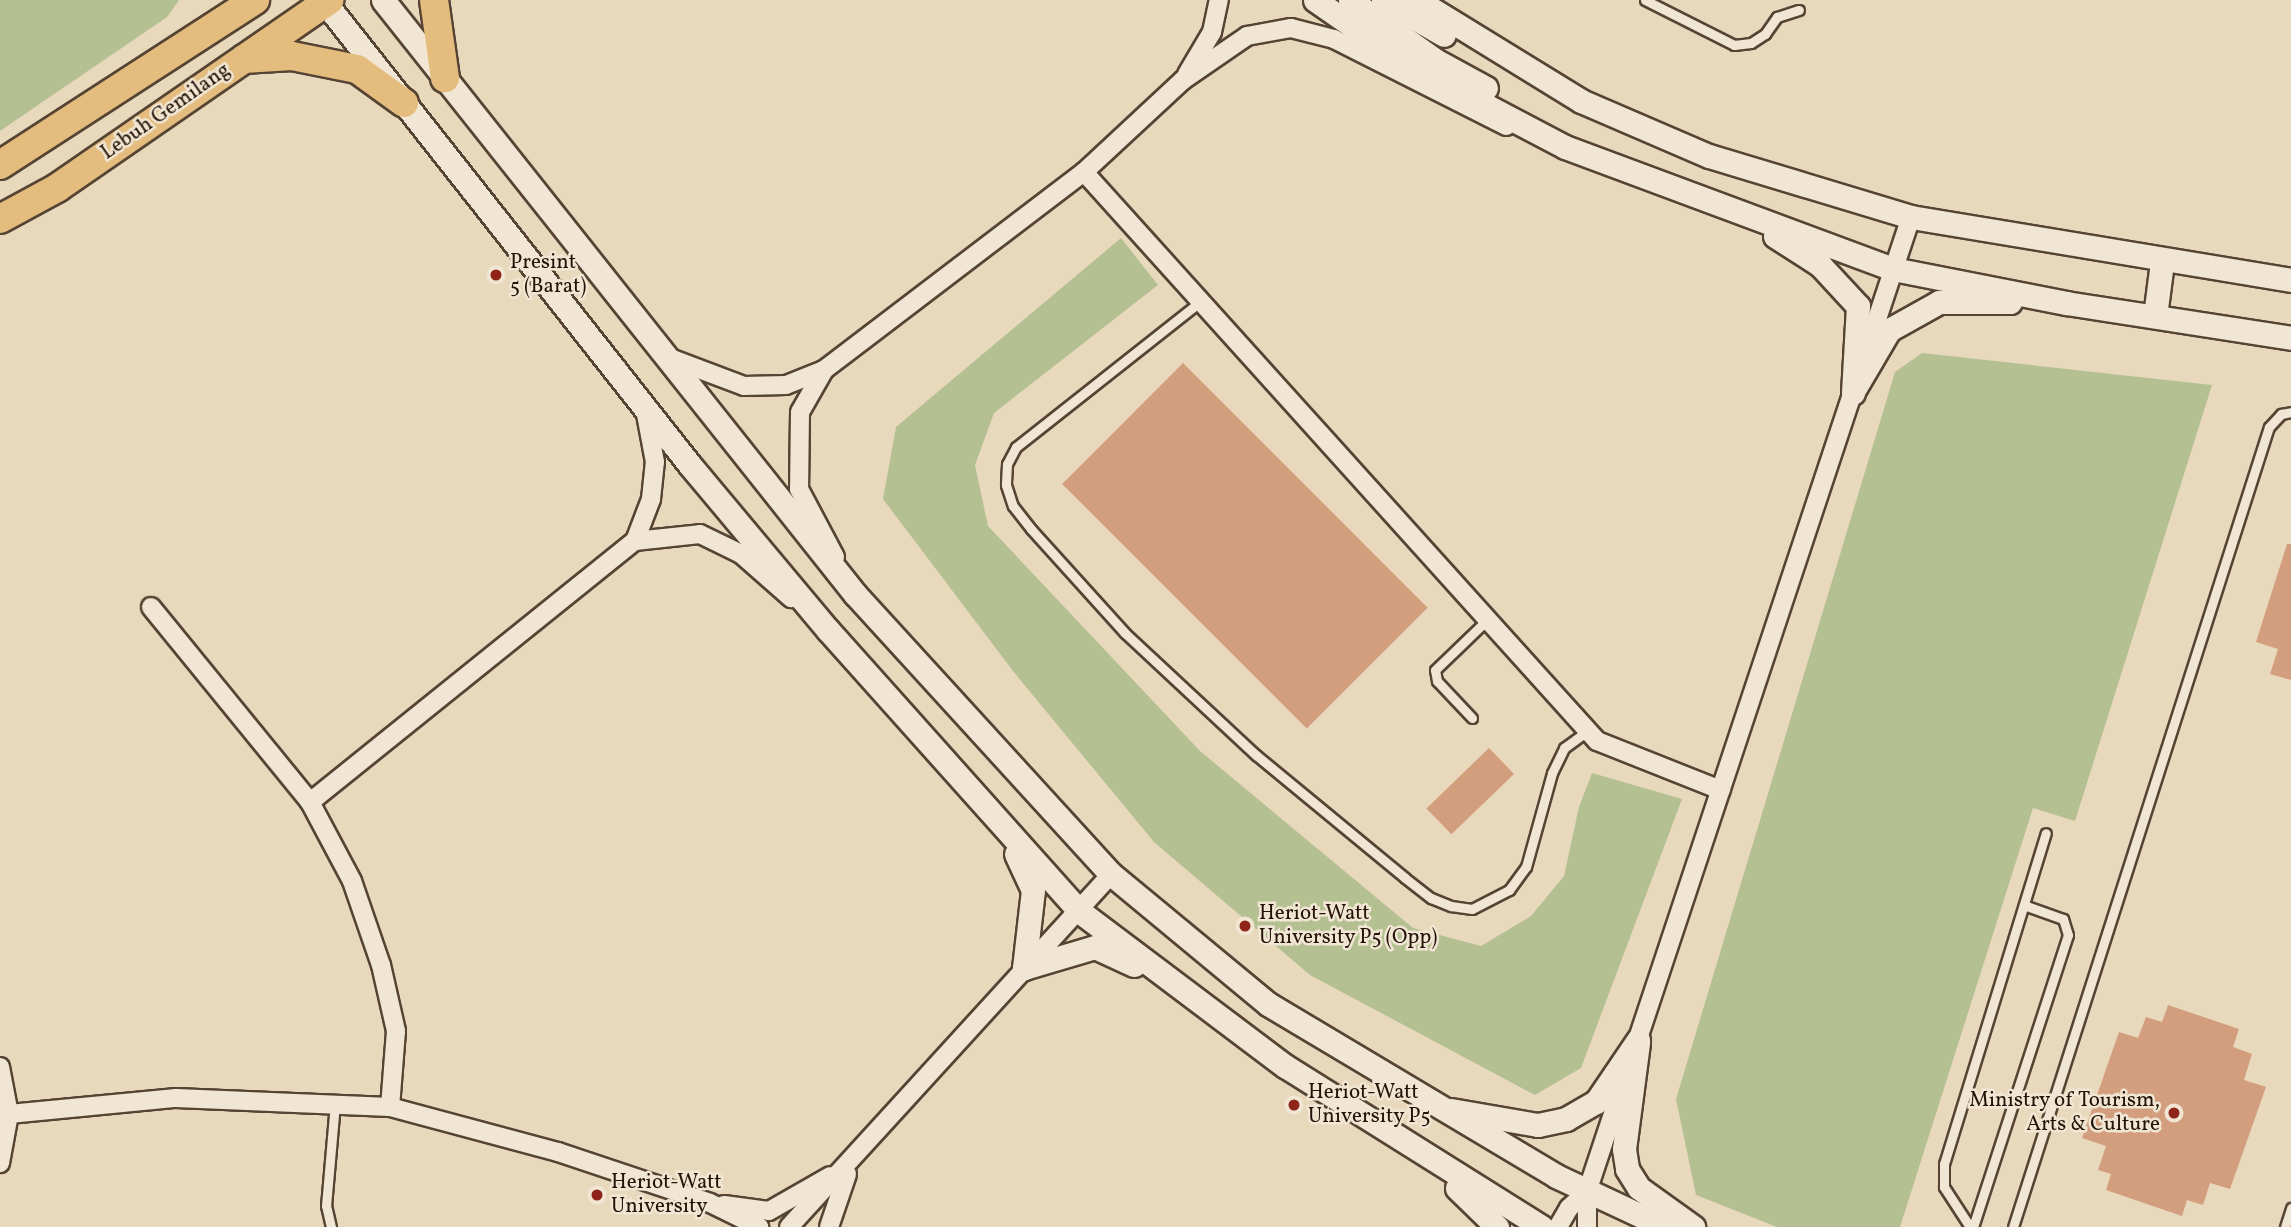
<!DOCTYPE html>
<style>
body{margin:0}
#map{position:relative;width:2291px;height:1227px;overflow:hidden;background:#e8d8bc;font-family:Vollkorn,serif}
div>[style]{position:absolute}
.green>*{inset:0;background:#b4bf92}
.building>*{inset:0;background:#d39e7e;transform-origin:0 0}
.roads{filter:drop-shadow(2px 0 #554434) drop-shadow(-2px 0 #554434) drop-shadow(0 2px #554434) drop-shadow(0 -2px #554434)}
.service>*{height:9px;margin:-4.5px;padding:0 4.5px;transform-origin:4.5px;border-radius:4.5px;background:#f0e6d3}
.minor>*{height:18px;margin:-9px;padding:0 9px;transform-origin:9px;border-radius:9px;background:#f0e6d3}
.tertiary>*{height:23px;margin:-11.5px;padding:0 11.5px;transform-origin:11.5px;border-radius:11.5px;background:#f0e6d3}
.primary>*{height:28px;margin:-14px;padding:0 14px;transform-origin:14px;border-radius:14px;background:#e4bc7e}
.dots>*{width:19px;height:19px;translate:-50% -50%;box-sizing:border-box;border:4px solid #f0e6d3;border-radius:50%}
span{translate:-50% -50%;white-space:nowrap;text-align:center;line-height:1.15;-webkit-text-stroke:5px #f0e6d3;paint-order:stroke}
.street-label{font-size:21px;color:#241306}
.poi-label{font-size:21px;color:#241306}
.left{translate:0 -50%;text-align:left}
.right{translate:-100% -50%;text-align:right}
</style>
<div id="map">
<div class="green">
<div style="clip-path:polygon(0 0,179px 0,167px 17px,0 131px)"></div>
<div style="clip-path:polygon(1121px 238px,1158px 285px,994px 413px,975px 465px,988px 526px,1200px 751px,1413px 928px,1481px 946px,1531px 916px,1564px 876px,1579px 807px,1592px 773px,1682px 799px,1581px 1068px,1535px 1095px,1310px 975px,1154px 842px,1013px 671px,883px 499px,896px 427px)"></div>
<div style="clip-path:polygon(1922px 353px,2212px 385px,2075px 821px,2033px 808px,1900px 1227px,1777px 1227px,1696px 1195px,1676px 1099px,1895px 372px)"></div>
</div>
<div class="building">
<div style="left:1183px;top:363px;width:346px;height:171px;rotate:45deg"></div>
<div style="clip-path:polygon(2287px 544px,2291px 544px,2291px 680px,2270px 674px,2278px 649px,2256px 642px)"></div>
<div style="left:1489px;top:748px;width:36px;height:87px;rotate:46deg"></div>
<div style="clip-path:polygon(2168px 1005px,2239px 1029px,2233px 1047px,2252px 1054px,2244px 1080px,2266px 1087px,2230px 1189px,2210px 1183px,2203px 1205px,2187px 1200px,2182px 1216px,2106px 1190px,2111px 1174px,2098px 1170px,2106px 1146px,2082px 1138px,2119px 1032px,2138px 1038px,2146px 1017px,2162px 1022px)"></div>
</div>
<div class="roads">
<div class="service">
<div style="left:1645px;top:0;width:100px;rotate:26.8deg"></div>
<div style="left:1734px;top:45px;width:17px;rotate:-7deg"></div>
<div style="left:1751px;top:43px;width:17px;rotate:-33deg"></div>
<div style="left:1765px;top:34px;width:21px;rotate:-55deg"></div>
<div style="left:1777px;top:17px;width:23px;rotate:-18deg"></div>
<div style="left:1201px;top:301px;width:236px;rotate:141.7deg"></div>
<div style="left:1016px;top:447px;width:19px;rotate:118deg"></div>
<div style="left:1007px;top:464px;width:21px;rotate:93deg"></div>
<div style="left:1006px;top:485px;width:22px;rotate:72deg"></div>
<div style="left:1013px;top:506px;width:29px;rotate:52deg"></div>
<div style="left:1031px;top:529px;width:140px;rotate:47.9deg"></div>
<div style="left:1125px;top:633px;width:179px;rotate:43deg"></div>
<div style="left:1256px;top:755px;width:193px;rotate:39.5deg"></div>
<div style="left:1405px;top:878px;width:33px;rotate:38deg"></div>
<div style="left:1431px;top:898px;width:22px;rotate:22deg"></div>
<div style="left:1451px;top:906px;width:21px;rotate:8deg"></div>
<div style="left:1472px;top:909px;width:42px;rotate:-27.2deg"></div>
<div style="left:1509px;top:890px;width:29px;rotate:-54deg"></div>
<div style="left:1526px;top:867px;width:98px;rotate:-74.5deg"></div>
<div style="left:1552px;top:773px;width:28px;rotate:-64deg"></div>
<div style="left:1564px;top:748px;width:29px;rotate:-36deg"></div>
<div style="left:1472px;top:718px;width:51px;rotate:-133.4deg"></div>
<div style="left:1437px;top:681px;width:11px;rotate:-100deg"></div>
<div style="left:1435px;top:670px;width:71px;rotate:-43.9deg"></div>
<div style="left:331px;top:1227px;width:22px;rotate:-103deg"></div>
<div style="left:326px;top:1206px;width:102px;rotate:-85deg"></div>
<div style="left:1970px;top:1227px;width:48px;rotate:-123deg"></div>
<div style="left:1944px;top:1187px;width:23px;rotate:-90deg"></div>
<div style="left:1944px;top:1164px;width:346px;rotate:-72.9deg"></div>
<div style="left:1973px;top:1227px;width:307px;rotate:-72deg"></div>
<div style="left:2068px;top:935px;width:17px;rotate:-107deg"></div>
<div style="left:2063px;top:919px;width:41px;rotate:-160.3deg"></div>
<div style="left:2013px;top:1227px;width:840px;rotate:-72.26deg"></div>
<div style="left:2269px;top:427px;width:18px;rotate:-47deg"></div>
<div style="left:2281px;top:414px;width:10px;rotate:-11deg"></div>
<div style="left:2285px;top:1227px;width:20px;rotate:-72deg"></div>
</div>
<div class="minor">
<div style="left:1187px;top:74px;width:49px;rotate:-59.2deg"></div>
<div style="left:1212px;top:32px;width:33px;rotate:-78deg"></div>
<div style="left:1084px;top:172px;width:766px;rotate:47.96deg"></div>
<div style="left:1597px;top:741px;width:133px;rotate:21.6deg"></div>
<div style="left:667px;top:357px;width:82px;rotate:20.6deg"></div>
<div style="left:744px;top:386px;width:42px;rotate:-1.4deg"></div>
<div style="left:786px;top:385px;width:41px;rotate:-21.5deg"></div>
<div style="left:824px;top:370px;width:327px;rotate:-37.3deg"></div>
<div style="left:1084px;top:172px;width:135px;rotate:-42.9deg"></div>
<div style="left:1183px;top:80px;width:78px;rotate:-34.5deg"></div>
<div style="left:1247px;top:36px;width:45px;rotate:-10.3deg"></div>
<div style="left:1291px;top:28px;width:44px;rotate:14.3deg"></div>
<div style="left:1334px;top:39px;width:193px;rotate:26.8deg"></div>
<div style="left:824px;top:370px;width:48px;rotate:119.7deg"></div>
<div style="left:800px;top:412px;width:77px;rotate:90.7deg"></div>
<div style="left:799px;top:489px;width:77px;rotate:62.1deg"></div>
<div style="left:635px;top:541px;width:45px;rotate:-69.1deg"></div>
<div style="left:651px;top:499px;width:37px;rotate:-84deg"></div>
<div style="left:655px;top:462px;width:54px;rotate:-100.7deg"></div>
<div style="left:151px;top:607px;width:252px;rotate:50.8deg"></div>
<div style="left:310px;top:802px;width:89px;rotate:62deg"></div>
<div style="left:352px;top:881px;width:89px;rotate:71deg"></div>
<div style="left:381px;top:965px;width:68px;rotate:77.2deg"></div>
<div style="left:396px;top:1031px;width:76px;rotate:94.5deg"></div>
<div style="left:310px;top:802px;width:417px;rotate:-38.8deg"></div>
<div style="left:635px;top:541px;width:65px;rotate:-6.1deg"></div>
<div style="left:700px;top:534px;width:46px;rotate:26deg"></div>
<div style="left:741px;top:554px;width:67px;rotate:41.3deg"></div>
<div style="left:0;top:1067px;width:48px;rotate:79.2deg"></div>
<div style="left:9px;top:1114px;width:50px;rotate:100.4deg"></div>
<div style="left:9px;top:1114px;width:168px;rotate:-5.5deg"></div>
<div style="left:176px;top:1098px;width:214px;rotate:2.4deg"></div>
<div style="left:390px;top:1107px;width:174px;rotate:15deg"></div>
<div style="left:558px;top:1152px;width:160px;rotate:18.5deg"></div>
<div style="left:710px;top:1203px;width:55px;rotate:26.1deg"></div>
<div style="left:724px;top:1205px;width:45px;rotate:7.6deg"></div>
<div style="left:769px;top:1211px;width:70px;rotate:-29.8deg"></div>
<div style="left:789px;top:1227px;width:478px;rotate:-47.6deg"></div>
<div style="left:829px;top:1227px;width:56px;rotate:-71.2deg"></div>
<div style="left:1558px;top:1227px;width:22px;rotate:-60deg"></div>
<div style="left:1569px;top:1208px;width:24px;rotate:-42deg"></div>
<div style="left:1587px;top:1227px;width:35px;rotate:-90deg"></div>
<div style="left:1587px;top:1192px;width:1027px;rotate:-71.62deg"></div>
</div>
<div class="tertiary">
<div style="left:323px;top:0;width:591px;rotate:51.73deg"></div>
<div style="left:689px;top:464px;width:217px;rotate:50.1deg"></div>
<div style="left:828px;top:630px;width:377px;rotate:48.2deg"></div>
<div style="left:1079px;top:911px;width:258px;rotate:37deg"></div>
<div style="left:1285px;top:1066px;width:303px;rotate:32.1deg"></div>
<div style="left:383px;top:0;width:759px;rotate:51.53deg"></div>
<div style="left:855px;top:594px;width:379px;rotate:47.6deg"></div>
<div style="left:1111px;top:874px;width:204px;rotate:39.6deg"></div>
<div style="left:1268px;top:1004px;width:335px;rotate:30.8deg"></div>
<div style="left:1556px;top:1176px;width:120px;rotate:25.1deg"></div>
<div style="left:1315px;top:0;width:114px;rotate:34.7deg"></div>
<div style="left:1409px;top:65px;width:176px;rotate:27.7deg"></div>
<div style="left:1565px;top:147px;width:350px;rotate:20.4deg"></div>
<div style="left:1893px;top:269px;width:176px;rotate:11.1deg"></div>
<div style="left:2066px;top:303px;width:228px;rotate:8.8deg"></div>
<div style="left:1350px;top:0;width:104px;rotate:35.2deg"></div>
<div style="left:1435px;top:60px;width:58px;rotate:28.8deg"></div>
<div style="left:1383px;top:0;width:70px;rotate:29.8deg"></div>
<div style="left:1417px;top:0;width:193px;rotate:31.6deg"></div>
<div style="left:1581px;top:101px;width:139px;rotate:23.3deg"></div>
<div style="left:1709px;top:156px;width:211px;rotate:16.8deg"></div>
<div style="left:1911px;top:217px;width:385px;rotate:9.4deg"></div>
<div style="left:1775px;top:236px;width:54px;rotate:32.8deg"></div>
<div style="left:1820px;top:265px;width:56px;rotate:47.2deg"></div>
<div style="left:1858px;top:306px;width:87px;rotate:93.3deg"></div>
<div style="left:2155px;top:316px;width:54px;rotate:-82.6deg"></div>
<div style="left:1855px;top:388px;width:67px;rotate:-59.6deg"></div>
<div style="left:1889px;top:330px;width:57px;rotate:-29.2deg"></div>
<div style="left:1939px;top:302px;width:71px"></div>
<div style="left:1016px;top:854px;width:40px;rotate:65deg"></div>
<div style="left:1033px;top:890px;width:79px;rotate:96.6deg"></div>
<div style="left:1024px;top:968px;width:74px;rotate:-16.5deg"></div>
<div style="left:1095px;top:947px;width:43px;rotate:24.8deg"></div>
<div style="left:1638px;top:1043px;width:107px;rotate:97.5deg"></div>
<div style="left:1624px;top:1149px;width:20px;rotate:81deg"></div>
<div style="left:1627px;top:1169px;width:22px;rotate:58deg"></div>
<div style="left:1639px;top:1188px;width:67px;rotate:35.8deg"></div>
<div style="left:1451px;top:1110px;width:88px;rotate:9.8deg"></div>
<div style="left:1538px;top:1125px;width:29px;rotate:-12deg"></div>
<div style="left:1566px;top:1119px;width:34px;rotate:-30deg"></div>
<div style="left:1596px;top:1102px;width:75px;rotate:-55.9deg"></div>
<div style="left:1457px;top:1188px;width:56px;rotate:44.3deg"></div>
</div>
<div class="primary">
<div style="left:434px;top:0;width:79px;rotate:82deg"></div>
<div style="left:244px;top:59px;width:48px;rotate:-3.6deg"></div>
<div style="left:292px;top:56px;width:66px;rotate:11.3deg"></div>
<div style="left:357px;top:69px;width:58px;rotate:35.9deg"></div>
<div style="left:0;top:165px;width:304px;rotate:-32.9deg"></div>
<div style="left:0;top:219px;width:65px;rotate:-28.5deg"></div>
<div style="left:57px;top:188px;width:331px;rotate:-34.6deg"></div>
</div>
</div>
<div class="dots">
<div style="left:496px;top:275px;background:#8f2418"></div>
<div style="left:1245px;top:926px;background:#8f2418"></div>
<div style="left:1294px;top:1105px;background:#8f2418"></div>
<div style="left:2174px;top:1113px;background:#8f2418"></div>
<div style="left:597px;top:1195px;background:#8f2418"></div>
</div>
<div class="street-label">
<span style="left:166px;top:112px;rotate:-35deg">Lebuh Gemilang</span>
</div>
<div class="poi-label">
<span class="left" style="left:510px;top:275px">Presint<br>5 (Barat)</span>
<span class="left" style="left:1259px;top:926px">Heriot-Watt<br>University P5 (Opp)</span>
<span class="left" style="left:1308px;top:1105px">Heriot-Watt<br>University P5</span>
<span class="right" style="left:2160px;top:1113px">Ministry of Tourism,<br>Arts &amp; Culture</span>
<span class="left" style="left:611px;top:1195px">Heriot-Watt<br>University</span>
</div>
</div>
